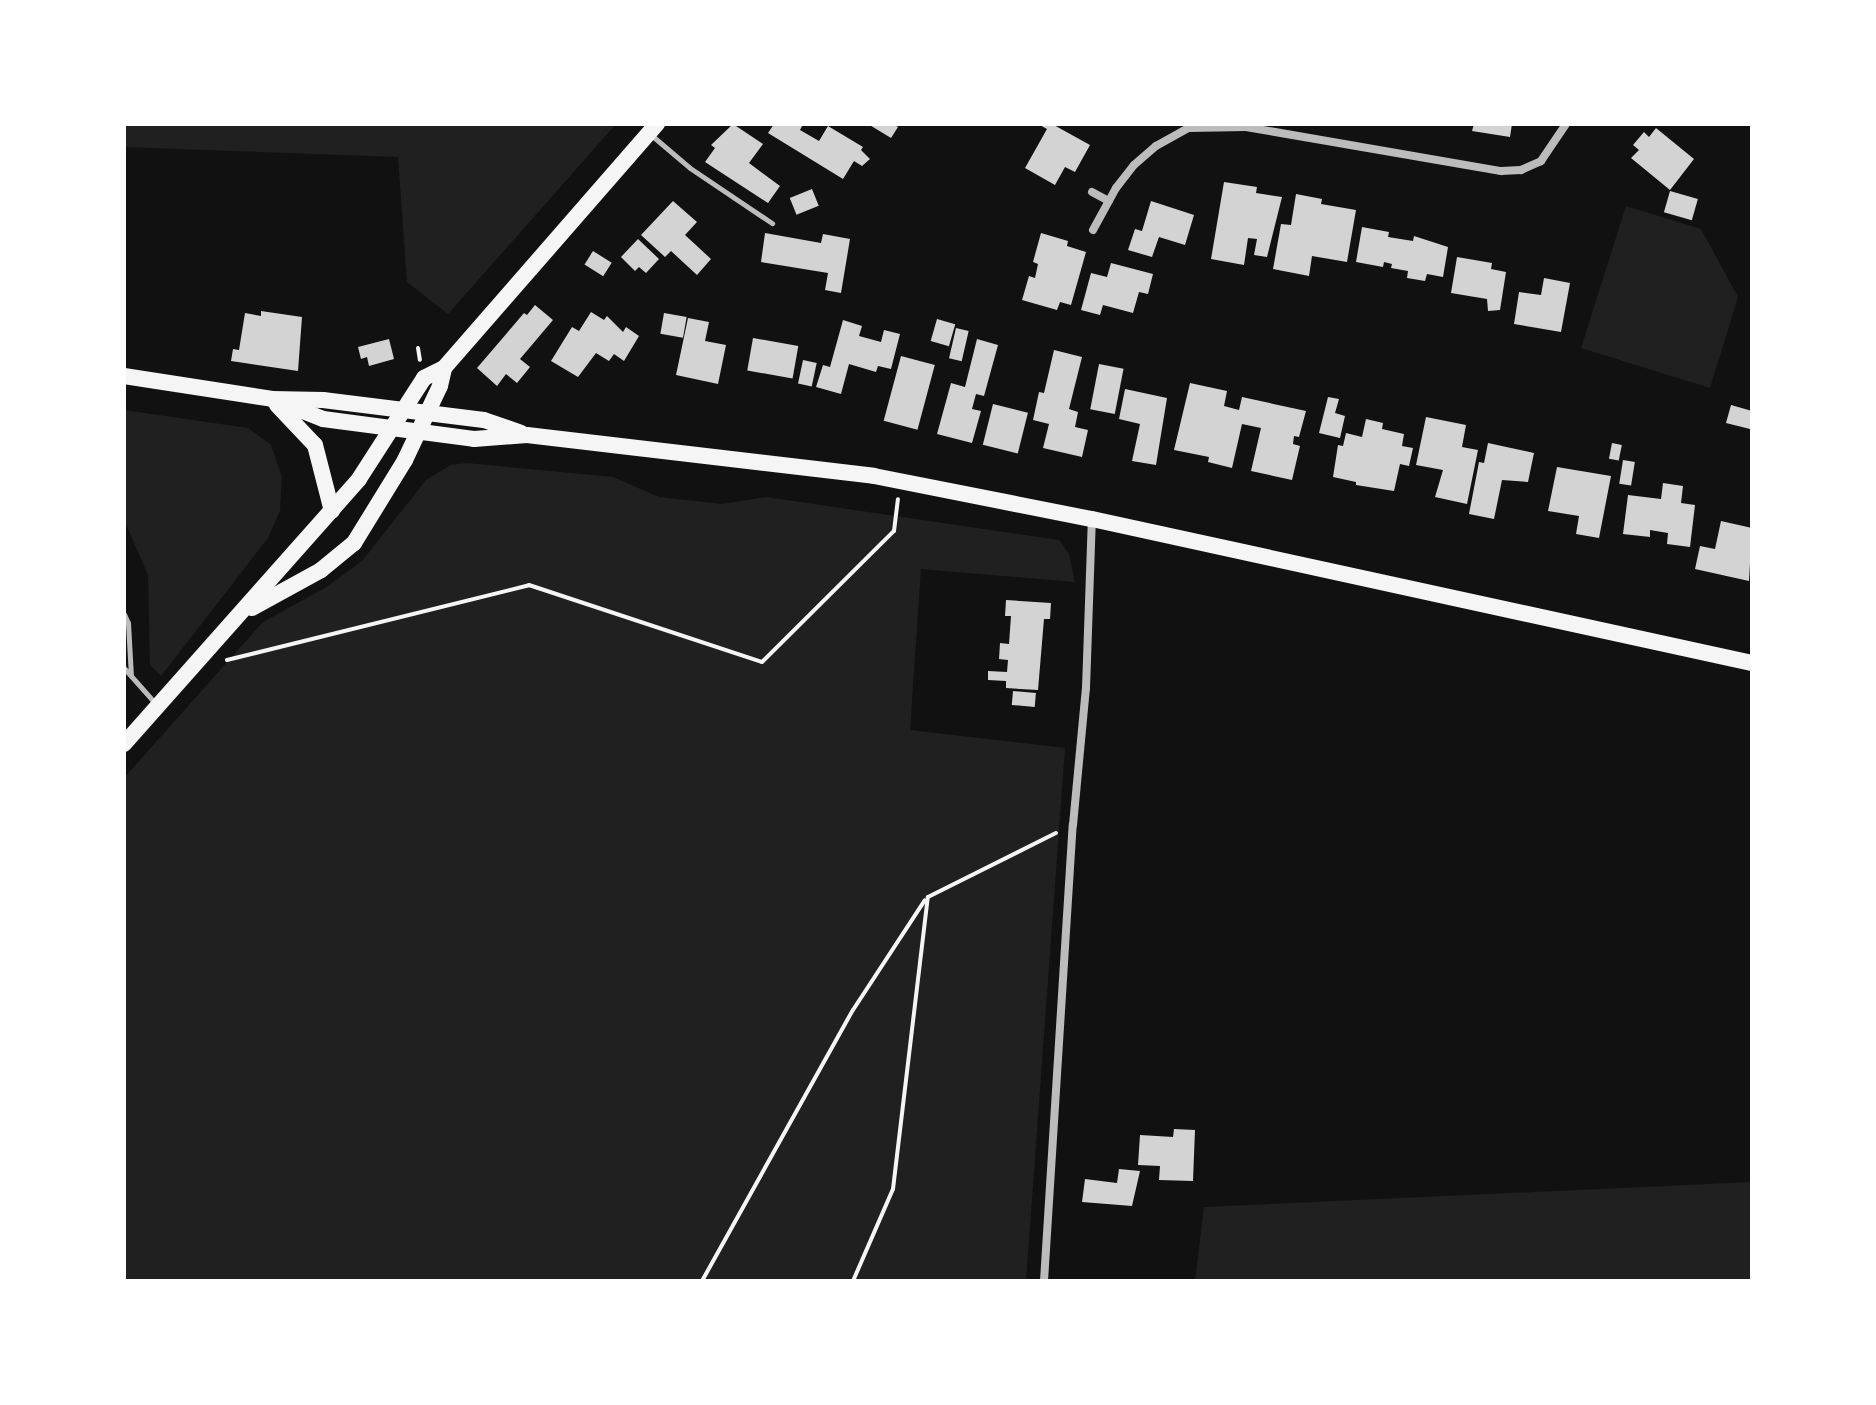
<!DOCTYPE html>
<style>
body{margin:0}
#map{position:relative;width:1876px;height:1405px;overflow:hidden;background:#111;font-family:"IBM Plex Serif",serif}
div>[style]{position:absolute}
.green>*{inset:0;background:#202020}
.building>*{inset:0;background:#d3d3d3;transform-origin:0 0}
.path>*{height:4px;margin:-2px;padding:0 2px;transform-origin:2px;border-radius:2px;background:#f5f5f5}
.service>*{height:5px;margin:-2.5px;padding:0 2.5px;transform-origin:2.5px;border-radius:2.5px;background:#bcbcbc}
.minor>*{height:8px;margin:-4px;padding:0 4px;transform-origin:4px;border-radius:4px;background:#bcbcbc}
.secondary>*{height:16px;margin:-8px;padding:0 8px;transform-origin:8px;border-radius:8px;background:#f5f5f5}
span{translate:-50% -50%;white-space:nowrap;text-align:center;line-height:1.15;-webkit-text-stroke:7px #fff;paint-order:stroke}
.frame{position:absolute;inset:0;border:126px solid #fff;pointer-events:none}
</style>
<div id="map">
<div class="green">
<div style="clip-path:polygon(124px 124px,616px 124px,448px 314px,407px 282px,398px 157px,124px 147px)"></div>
<div style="clip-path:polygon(1626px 206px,1701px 229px,1738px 297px,1710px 388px,1581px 348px)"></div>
<div style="clip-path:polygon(124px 410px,248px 428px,271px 445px,282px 477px,280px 511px,268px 538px,161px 676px,150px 665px,148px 575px,124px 520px)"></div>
<div style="clip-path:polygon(467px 463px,613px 477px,659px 497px,722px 504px,766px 497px,1059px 540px,1069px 554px,1075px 582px,921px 569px,910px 730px,1065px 748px,1026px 1281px,124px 1281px,124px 778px,263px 622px,325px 588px,362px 561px,426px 480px,451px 465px)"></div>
<div style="clip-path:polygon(1752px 1182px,1752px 1281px,1195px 1281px,1204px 1207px)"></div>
</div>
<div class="building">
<div style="clip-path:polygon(733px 124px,763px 144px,749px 163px,780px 186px,768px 203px,705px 162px,715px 148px,711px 145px)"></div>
<div style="clip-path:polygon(774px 124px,803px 124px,800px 130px,819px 141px,828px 126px,863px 147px,861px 150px,870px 159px,862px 166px,854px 161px,843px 179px,768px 133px)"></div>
<div style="clip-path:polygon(868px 124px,893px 124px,898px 127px,891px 138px)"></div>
<div style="clip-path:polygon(1038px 124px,1052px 124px,1090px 145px,1075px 172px,1065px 167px,1055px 185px,1025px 168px,1047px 129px)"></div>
<div style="clip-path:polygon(1474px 124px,1512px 124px,1510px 137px,1472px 131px)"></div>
<div style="clip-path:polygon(1656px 128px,1694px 159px,1670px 190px,1631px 158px,1639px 150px,1633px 145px,1644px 132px,1649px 137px)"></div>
<div style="clip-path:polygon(1224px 182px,1257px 187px,1256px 193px,1282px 197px,1267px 257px,1254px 255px,1257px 239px,1248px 238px,1244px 265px,1211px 259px)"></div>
<div style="left:812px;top:189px;width:18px;height:24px;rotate:68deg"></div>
<div style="left:1670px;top:191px;width:29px;height:22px;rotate:16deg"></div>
<div style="clip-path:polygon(1296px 194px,1322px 199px,1321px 204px,1356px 210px,1347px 262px,1312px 256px,1309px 276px,1273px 269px,1281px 224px,1291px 225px)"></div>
<div style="clip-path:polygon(673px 201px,697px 222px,685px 235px,711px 259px,697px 275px,671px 251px,665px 257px,641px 235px)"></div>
<div style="clip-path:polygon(1151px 201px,1194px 215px,1185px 245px,1159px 237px,1152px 257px,1128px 250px,1135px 229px,1142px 231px)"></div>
<div style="clip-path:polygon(1362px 227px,1389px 232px,1388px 237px,1413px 241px,1414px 236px,1448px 247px,1443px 277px,1427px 274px,1425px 281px,1407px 278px,1408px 271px,1391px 268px,1392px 264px,1384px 262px,1383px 267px,1356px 262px)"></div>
<div style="clip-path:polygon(765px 233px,821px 243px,823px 234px,850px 239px,841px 293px,825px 290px,828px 273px,761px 262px)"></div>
<div style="clip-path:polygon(1041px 233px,1068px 241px,1067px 246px,1086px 252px,1071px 305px,1060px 302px,1057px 310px,1022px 300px,1029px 276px,1035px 278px,1038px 264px,1033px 262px)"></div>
<div style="clip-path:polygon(638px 239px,659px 259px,646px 273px,639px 267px,635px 271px,621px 257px)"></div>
<div style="left:593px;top:251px;width:22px;height:16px;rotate:32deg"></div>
<div style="clip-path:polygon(1457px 257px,1492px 263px,1491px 269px,1506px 272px,1500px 310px,1488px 311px,1487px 299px,1451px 293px)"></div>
<div style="clip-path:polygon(1111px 263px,1153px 274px,1148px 294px,1139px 292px,1133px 313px,1103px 305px,1100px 315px,1081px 310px,1091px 273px,1107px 277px)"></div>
<div style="clip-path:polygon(1544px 278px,1570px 283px,1561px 332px,1514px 324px,1519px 292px,1541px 295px)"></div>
<div style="clip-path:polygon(535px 305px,553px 320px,520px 359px,530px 367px,517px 383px,506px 374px,497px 386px,477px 368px,524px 313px,527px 315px)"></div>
<div style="clip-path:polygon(261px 311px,302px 317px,298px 371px,231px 361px,233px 349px,239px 350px,245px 313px,261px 316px)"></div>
<div style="clip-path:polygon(591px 312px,604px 320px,607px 316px,623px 332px,626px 327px,639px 336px,624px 361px,614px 354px,609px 361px,596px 353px,578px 377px,551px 361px,572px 327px,579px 331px)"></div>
<div style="left:664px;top:313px;width:23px;height:21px;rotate:10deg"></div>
<div style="clip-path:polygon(688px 318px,709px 322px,705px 341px,726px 345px,718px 384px,676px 375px)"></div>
<div style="left:937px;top:319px;width:19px;height:23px;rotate:16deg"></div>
<div style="clip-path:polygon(843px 320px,862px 326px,859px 336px,881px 342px,884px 330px,900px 334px,891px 369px,878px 366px,876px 372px,849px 364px,841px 394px,816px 387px,823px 365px,830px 367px)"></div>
<div style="left:956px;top:328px;width:13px;height:31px;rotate:13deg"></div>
<div style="left:753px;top:338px;width:46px;height:33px;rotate:10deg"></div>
<div style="clip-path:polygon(389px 339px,394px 359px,369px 366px,367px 357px,361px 359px,358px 347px)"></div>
<div style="clip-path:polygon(977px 339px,998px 345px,984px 396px,976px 394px,972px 409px,981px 411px,972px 443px,937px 434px,951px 383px,965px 387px)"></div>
<div style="clip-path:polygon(1054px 350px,1082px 357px,1069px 409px,1078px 412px,1075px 427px,1088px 430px,1082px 457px,1043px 448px,1049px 424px,1033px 420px,1039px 392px,1044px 393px)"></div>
<div style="left:901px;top:356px;width:35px;height:67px;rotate:15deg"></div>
<div style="left:803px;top:360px;width:14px;height:24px;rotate:12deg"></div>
<div style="left:1099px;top:364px;width:25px;height:46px;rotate:11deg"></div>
<div style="clip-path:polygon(1190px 383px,1227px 391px,1224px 406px,1239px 410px,1242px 397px,1306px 411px,1299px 437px,1294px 436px,1293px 444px,1300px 446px,1292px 480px,1251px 471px,1261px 428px,1242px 424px,1232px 468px,1208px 462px,1209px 457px,1174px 450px)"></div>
<div style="clip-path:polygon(1125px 389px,1167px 398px,1156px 465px,1132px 461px,1140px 424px,1119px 419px)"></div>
<div style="clip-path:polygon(1328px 397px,1339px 399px,1335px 413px,1345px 416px,1340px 438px,1319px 433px)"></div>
<div style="left:993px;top:404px;width:36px;height:42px;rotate:14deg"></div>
<div style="clip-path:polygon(1731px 405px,1752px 411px,1750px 429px,1726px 423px)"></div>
<div style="clip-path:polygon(1426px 417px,1466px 425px,1462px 447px,1478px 450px,1467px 504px,1435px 497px,1443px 470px,1416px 465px)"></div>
<div style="clip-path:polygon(1366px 419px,1383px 423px,1382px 429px,1404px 434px,1402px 446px,1413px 448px,1409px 466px,1400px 464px,1394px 491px,1356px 485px,1356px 482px,1333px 477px,1338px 445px,1343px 446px,1346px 433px,1362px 437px)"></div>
<div style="clip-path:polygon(1488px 443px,1534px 453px,1528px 482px,1502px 480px,1494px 519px,1469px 514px,1479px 462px,1484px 463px)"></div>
<div style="left:1612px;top:443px;width:10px;height:16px;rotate:11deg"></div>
<div style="left:1623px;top:460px;width:12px;height:24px;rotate:9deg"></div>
<div style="clip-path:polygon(1557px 467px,1611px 476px,1599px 538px,1576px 534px,1579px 516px,1548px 511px)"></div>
<div style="clip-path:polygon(1663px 483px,1683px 486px,1681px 503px,1695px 505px,1690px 547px,1667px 544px,1668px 533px,1650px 530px,1650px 537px,1623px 534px,1628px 495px,1661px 499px)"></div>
<div style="clip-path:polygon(1721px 521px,1752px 528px,1749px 581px,1695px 569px,1700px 546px,1715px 549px)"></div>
<div style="clip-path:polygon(1006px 600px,1051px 603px,1050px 619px,1044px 619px,1038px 690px,1006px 688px,1006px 681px,988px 680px,988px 671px,1007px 672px,1008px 660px,999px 659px,1000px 643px,1009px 644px,1011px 616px,1005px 616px)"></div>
<div style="left:1013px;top:691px;width:23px;height:14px;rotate:5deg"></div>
<div style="clip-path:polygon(1174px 1129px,1195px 1130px,1193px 1181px,1159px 1180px,1160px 1166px,1138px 1165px,1140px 1135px,1173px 1137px)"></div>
<div style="clip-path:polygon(1119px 1169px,1140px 1171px,1132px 1206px,1082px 1202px,1085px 1179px,1117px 1183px)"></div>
</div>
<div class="path">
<div style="left:418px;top:348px;width:12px;rotate:81deg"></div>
<div style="left:227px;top:660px;width:311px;rotate:-13.9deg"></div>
<div style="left:529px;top:585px;width:245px;rotate:18.3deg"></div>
<div style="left:762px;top:662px;width:186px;rotate:-44.8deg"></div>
<div style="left:894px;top:531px;width:32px;rotate:-83deg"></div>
<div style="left:702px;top:1281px;width:310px;rotate:-60.9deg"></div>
<div style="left:853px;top:1010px;width:131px;rotate:-56.8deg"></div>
<div style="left:853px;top:1281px;width:100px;rotate:-66.5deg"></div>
<div style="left:893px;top:1189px;width:294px;rotate:-83.2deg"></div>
<div style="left:928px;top:897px;width:143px;rotate:-26.6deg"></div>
</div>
<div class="service">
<div style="left:650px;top:134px;width:52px;rotate:40.4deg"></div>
<div style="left:690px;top:168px;width:99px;rotate:33.9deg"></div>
<div style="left:124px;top:614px;width:10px;rotate:66deg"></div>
<div style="left:128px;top:623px;width:53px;rotate:86.8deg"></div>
<div style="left:124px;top:668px;width:47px;rotate:48.5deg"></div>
</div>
<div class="minor">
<div style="left:1092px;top:192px;width:19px;rotate:28deg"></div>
<div style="left:1093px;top:230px;width:48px;rotate:-61.3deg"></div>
<div style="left:1116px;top:188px;width:29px;rotate:-52deg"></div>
<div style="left:1134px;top:165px;width:29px;rotate:-41deg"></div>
<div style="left:1156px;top:146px;width:38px;rotate:-29deg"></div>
<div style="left:1189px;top:128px;width:57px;rotate:-1deg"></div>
<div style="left:1246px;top:127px;width:259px;rotate:9.8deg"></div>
<div style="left:1501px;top:171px;width:20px;rotate:-3deg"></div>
<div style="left:1521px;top:170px;width:22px;rotate:-24deg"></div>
<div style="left:1541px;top:161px;width:45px;rotate:-56deg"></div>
<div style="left:1044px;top:1281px;width:457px;rotate:-86.4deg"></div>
<div style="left:1073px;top:825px;width:138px;rotate:-84.6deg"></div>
<div style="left:1086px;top:688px;width:169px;rotate:-88deg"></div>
</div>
<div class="secondary">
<div style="left:124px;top:376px;width:150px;rotate:8.8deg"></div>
<div style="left:272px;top:399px;width:51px;rotate:1.1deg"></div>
<div style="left:323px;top:400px;width:162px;rotate:7.1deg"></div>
<div style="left:484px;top:420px;width:39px;rotate:19deg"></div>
<div style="left:272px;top:399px;width:55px;rotate:21.4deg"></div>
<div style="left:323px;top:419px;width:152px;rotate:7.5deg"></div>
<div style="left:474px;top:439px;width:53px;rotate:-4.3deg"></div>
<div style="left:527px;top:435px;width:349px;rotate:6.7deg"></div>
<div style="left:874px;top:476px;width:222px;rotate:11.2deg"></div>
<div style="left:1092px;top:519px;width:676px;rotate:12.31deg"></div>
<div style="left:277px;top:405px;width:55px;rotate:46.5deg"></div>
<div style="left:315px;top:445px;width:68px;rotate:75.6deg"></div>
<div style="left:252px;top:608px;width:79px;rotate:-28.8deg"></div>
<div style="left:321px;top:570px;width:43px;rotate:-39.3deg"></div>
<div style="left:354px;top:543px;width:97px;rotate:-58.4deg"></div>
<div style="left:405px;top:460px;width:82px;rotate:-64.7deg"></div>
<div style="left:440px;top:386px;width:18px;rotate:-77deg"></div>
<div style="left:124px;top:744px;width:354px;rotate:-48.4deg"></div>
<div style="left:359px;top:479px;width:120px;rotate:-57.2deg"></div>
<div style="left:424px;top:378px;width:22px;rotate:-27deg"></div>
<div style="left:444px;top:368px;width:324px;rotate:-48.9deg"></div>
</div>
<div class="frame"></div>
</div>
